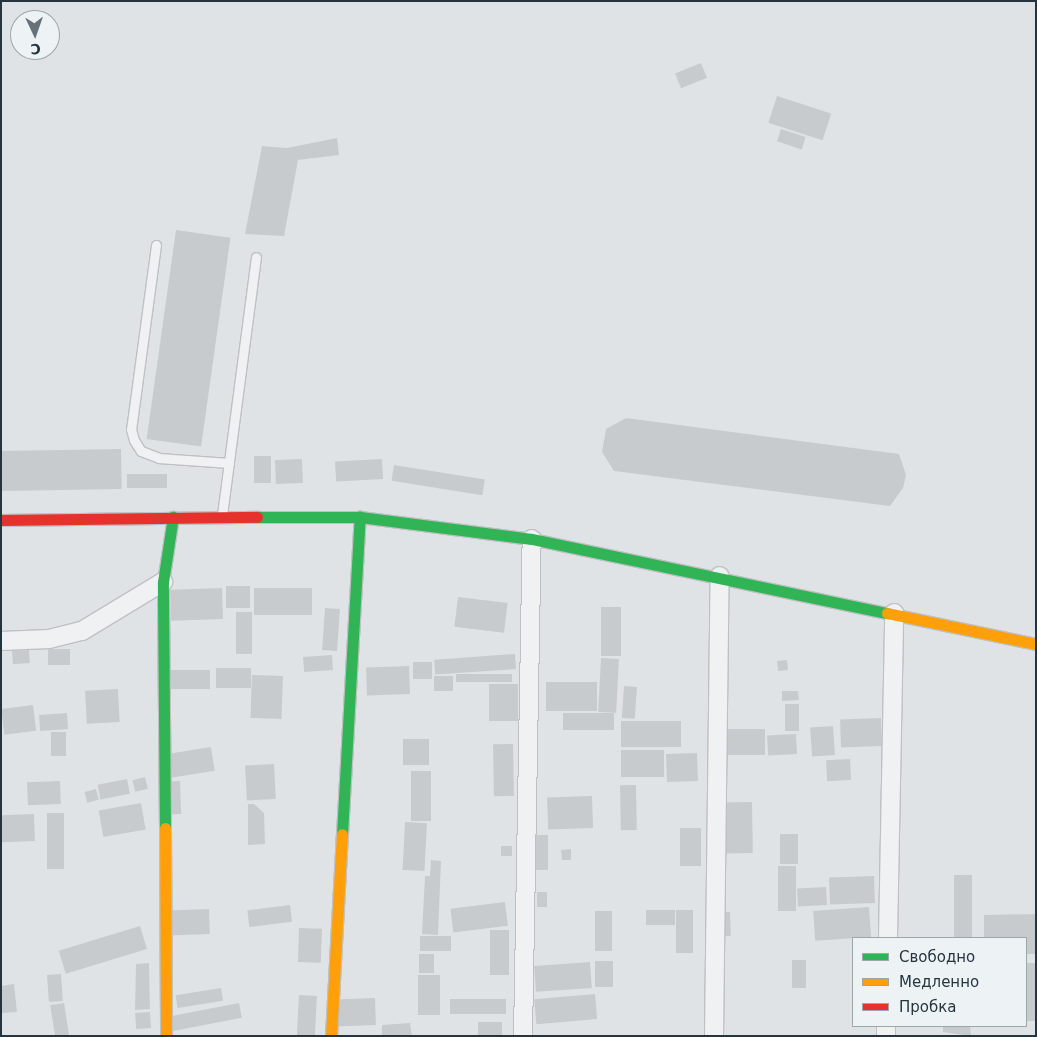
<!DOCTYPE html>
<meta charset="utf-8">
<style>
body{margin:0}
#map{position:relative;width:1037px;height:1037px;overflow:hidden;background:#e0e3e5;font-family:"DejaVu Sans",sans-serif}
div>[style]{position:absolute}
.building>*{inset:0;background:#c8cbcd;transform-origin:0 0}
.roads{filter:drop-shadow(1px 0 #bec1c3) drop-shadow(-1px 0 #bec1c3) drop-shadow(0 1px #bec1c3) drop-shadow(0 -1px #bec1c3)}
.lane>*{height:9px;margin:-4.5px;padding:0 4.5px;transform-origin:4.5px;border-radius:4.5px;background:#eff1f2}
.street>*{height:18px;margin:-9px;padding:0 9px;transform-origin:9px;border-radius:9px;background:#eff1f2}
.fast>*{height:11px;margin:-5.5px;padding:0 5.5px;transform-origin:5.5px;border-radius:5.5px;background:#30b455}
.slow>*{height:11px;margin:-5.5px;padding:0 5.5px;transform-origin:5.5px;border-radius:5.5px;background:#ff9f0a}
.jam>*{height:11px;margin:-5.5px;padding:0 5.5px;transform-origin:5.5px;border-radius:5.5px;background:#e5322d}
span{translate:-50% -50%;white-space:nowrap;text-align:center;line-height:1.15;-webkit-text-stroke:5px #edf2f5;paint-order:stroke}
.frame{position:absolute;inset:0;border:2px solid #26343f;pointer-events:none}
.legend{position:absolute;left:852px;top:937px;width:175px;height:90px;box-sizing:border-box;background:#edf2f5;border:1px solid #9da6ac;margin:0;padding:6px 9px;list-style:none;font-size:15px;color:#26343f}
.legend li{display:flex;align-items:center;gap:10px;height:25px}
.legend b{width:25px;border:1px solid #9da6ac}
.north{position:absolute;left:10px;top:10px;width:50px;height:50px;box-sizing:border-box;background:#edf2f5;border:1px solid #9da6ac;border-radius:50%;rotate:177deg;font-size:14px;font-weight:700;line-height:20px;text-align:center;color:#26343f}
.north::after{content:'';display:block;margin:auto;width:18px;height:22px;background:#677179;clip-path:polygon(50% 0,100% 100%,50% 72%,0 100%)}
</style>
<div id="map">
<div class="building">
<div style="left:701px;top:63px;width:16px;height:28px;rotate:68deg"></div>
<div style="left:777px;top:96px;width:57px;height:28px;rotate:18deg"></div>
<div style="left:781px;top:129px;width:26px;height:13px;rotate:18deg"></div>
<div style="clip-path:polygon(337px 138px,339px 155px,298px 160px,284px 236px,245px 234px,262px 146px,287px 148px)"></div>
<div style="left:176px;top:230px;width:55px;height:211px;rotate:8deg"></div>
<div style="clip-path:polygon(626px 418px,899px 454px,906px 475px,903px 488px,890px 506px,614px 471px,602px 452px,606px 429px)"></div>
<div style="left:121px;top:449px;width:40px;height:120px;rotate:89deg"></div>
<div style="left:254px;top:456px;width:17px;height:27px"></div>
<div style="left:302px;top:459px;width:24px;height:27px;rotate:88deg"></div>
<div style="left:382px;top:459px;width:20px;height:47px;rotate:87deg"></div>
<div style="left:394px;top:465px;width:92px;height:16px;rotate:9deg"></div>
<div style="left:127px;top:474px;width:40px;height:14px"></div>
<div style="left:226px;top:586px;width:24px;height:22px"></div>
<div style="left:222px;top:588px;width:31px;height:52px;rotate:88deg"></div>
<div style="left:312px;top:588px;width:27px;height:58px;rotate:90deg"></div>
<div style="left:458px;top:597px;width:50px;height:30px;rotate:7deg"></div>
<div style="left:601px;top:607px;width:20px;height:49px"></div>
<div style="left:325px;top:608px;width:15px;height:42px;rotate:4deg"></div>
<div style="left:236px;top:612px;width:16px;height:42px"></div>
<div style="left:48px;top:649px;width:22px;height:16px"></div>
<div style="left:29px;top:650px;width:13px;height:17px;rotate:86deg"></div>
<div style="left:515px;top:654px;width:15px;height:81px;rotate:86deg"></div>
<div style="left:332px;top:655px;width:15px;height:29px;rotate:86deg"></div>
<div style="left:601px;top:658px;width:18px;height:54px;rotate:3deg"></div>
<div style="left:787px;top:660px;width:10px;height:10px;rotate:84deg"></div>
<div style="left:432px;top:662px;width:17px;height:19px;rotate:90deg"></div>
<div style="left:409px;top:666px;width:28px;height:43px;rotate:88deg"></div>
<div style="left:216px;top:668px;width:35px;height:20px"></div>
<div style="left:168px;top:670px;width:42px;height:19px"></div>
<div style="left:512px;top:674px;width:8px;height:56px;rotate:90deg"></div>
<div style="left:252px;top:675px;width:31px;height:43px;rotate:2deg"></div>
<div style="left:434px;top:676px;width:19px;height:15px"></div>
<div style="left:597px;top:682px;width:29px;height:51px;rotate:90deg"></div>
<div style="left:518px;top:684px;width:37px;height:29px;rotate:90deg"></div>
<div style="left:624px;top:686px;width:13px;height:32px;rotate:4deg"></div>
<div style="left:118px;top:689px;width:33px;height:33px;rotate:87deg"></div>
<div style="clip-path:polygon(782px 691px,798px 691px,799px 700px,782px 701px)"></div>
<div style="left:785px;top:704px;width:14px;height:27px"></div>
<div style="left:33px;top:705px;width:26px;height:32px;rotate:83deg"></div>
<div style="left:67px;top:713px;width:16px;height:28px;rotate:86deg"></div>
<div style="left:614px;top:713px;width:17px;height:51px;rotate:90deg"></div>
<div style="left:881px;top:718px;width:28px;height:41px;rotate:88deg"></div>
<div style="left:621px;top:721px;width:60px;height:26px"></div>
<div style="left:833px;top:726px;width:29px;height:23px;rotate:86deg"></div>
<div style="left:765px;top:729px;width:26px;height:43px;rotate:90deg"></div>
<div style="left:51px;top:732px;width:15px;height:24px"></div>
<div style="left:796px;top:734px;width:20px;height:29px;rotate:87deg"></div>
<div style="left:429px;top:739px;width:26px;height:26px;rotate:90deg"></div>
<div style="left:513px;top:744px;width:52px;height:20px;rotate:89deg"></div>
<div style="left:211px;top:747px;width:24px;height:46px;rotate:81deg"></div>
<div style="left:621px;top:750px;width:43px;height:27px"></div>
<div style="left:697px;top:753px;width:28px;height:31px;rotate:88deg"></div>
<div style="left:850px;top:759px;width:21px;height:24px;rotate:87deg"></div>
<div style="left:274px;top:764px;width:35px;height:29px;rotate:87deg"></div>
<div style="left:411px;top:771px;width:20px;height:50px"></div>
<div style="left:145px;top:777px;width:12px;height:13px;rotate:76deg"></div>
<div style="left:127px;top:779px;width:15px;height:30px;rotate:79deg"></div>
<div style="left:60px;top:781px;width:23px;height:33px;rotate:88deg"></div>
<div style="left:180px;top:781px;width:33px;height:13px;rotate:88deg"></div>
<div style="left:636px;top:785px;width:45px;height:16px;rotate:89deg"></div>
<div style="left:96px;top:789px;width:11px;height:12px;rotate:75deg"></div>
<div style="left:592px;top:796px;width:32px;height:45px;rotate:88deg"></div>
<div style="left:752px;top:802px;width:51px;height:34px;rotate:89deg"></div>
<div style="left:141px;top:803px;width:27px;height:43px;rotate:80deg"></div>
<div style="clip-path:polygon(248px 804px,254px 804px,264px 813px,265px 844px,248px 845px)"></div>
<div style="left:47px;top:813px;width:17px;height:56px"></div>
<div style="left:34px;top:814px;width:27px;height:33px;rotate:88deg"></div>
<div style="left:405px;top:822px;width:22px;height:48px;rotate:3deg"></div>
<div style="left:680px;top:828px;width:21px;height:38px"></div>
<div style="left:780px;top:834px;width:18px;height:30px"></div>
<div style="left:530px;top:835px;width:18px;height:35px"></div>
<div style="left:501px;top:846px;width:11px;height:10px"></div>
<div style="clip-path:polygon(571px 849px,571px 860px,562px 860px,561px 850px)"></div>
<div style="clip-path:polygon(431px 860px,441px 861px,438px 935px,422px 934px,425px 876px,430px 876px)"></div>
<div style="left:778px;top:866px;width:18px;height:45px"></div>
<div style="left:954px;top:875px;width:18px;height:62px"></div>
<div style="left:874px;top:876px;width:27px;height:45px;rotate:88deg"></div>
<div style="left:826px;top:887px;width:18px;height:29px;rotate:87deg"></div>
<div style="left:537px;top:892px;width:10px;height:15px"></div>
<div style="left:505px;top:902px;width:24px;height:55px;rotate:83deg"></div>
<div style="left:290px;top:905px;width:17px;height:43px;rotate:83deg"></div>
<div style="left:869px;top:907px;width:30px;height:56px;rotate:86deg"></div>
<div style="left:209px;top:909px;width:25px;height:41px;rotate:88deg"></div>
<div style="left:675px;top:910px;width:15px;height:29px;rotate:90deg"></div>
<div style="left:676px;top:910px;width:17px;height:43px"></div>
<div style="left:595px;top:911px;width:17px;height:40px"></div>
<div style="left:730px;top:912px;width:24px;height:14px;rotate:88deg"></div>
<div style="clip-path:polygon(1036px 914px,1036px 954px,1026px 954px,1026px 938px,984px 938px,984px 915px)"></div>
<div style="left:140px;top:926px;width:24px;height:85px;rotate:73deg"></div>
<div style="left:299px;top:928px;width:23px;height:34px;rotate:2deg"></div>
<div style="left:490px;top:930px;width:19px;height:45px"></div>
<div style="left:451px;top:936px;width:15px;height:31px;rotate:90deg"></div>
<div style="left:419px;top:954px;width:15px;height:19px"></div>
<div style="left:792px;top:960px;width:14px;height:28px"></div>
<div style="left:595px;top:961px;width:18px;height:26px"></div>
<div style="left:590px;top:962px;width:26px;height:56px;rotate:86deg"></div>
<div style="clip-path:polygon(149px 963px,150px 1009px,135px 1010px,136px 964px)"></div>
<div style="left:1026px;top:963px;width:10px;height:58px"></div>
<div style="left:61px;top:974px;width:27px;height:14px;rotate:86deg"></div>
<div style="left:418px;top:975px;width:22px;height:40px"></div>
<div style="clip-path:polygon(14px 984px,17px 1012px,1px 1013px,1px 986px)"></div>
<div style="left:221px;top:988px;width:13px;height:46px;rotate:81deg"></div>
<div style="left:595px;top:994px;width:25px;height:61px;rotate:85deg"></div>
<div style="left:299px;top:995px;width:18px;height:40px;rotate:3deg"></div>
<div style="left:375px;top:998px;width:27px;height:40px;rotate:88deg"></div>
<div style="left:450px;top:999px;width:56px;height:15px"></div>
<div style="left:64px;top:1003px;width:33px;height:14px;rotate:81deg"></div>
<div style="left:239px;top:1003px;width:15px;height:74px;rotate:79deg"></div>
<div style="left:150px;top:1012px;width:16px;height:15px;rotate:86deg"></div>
<div style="left:478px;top:1022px;width:24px;height:14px"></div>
<div style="clip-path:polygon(410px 1023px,412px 1036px,382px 1036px,382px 1025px)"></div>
<div style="clip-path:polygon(943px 1026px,970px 1026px,971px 1036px,943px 1032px)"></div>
</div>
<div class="roads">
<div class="lane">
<div style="left:156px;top:245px;width:186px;rotate:97.7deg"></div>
<div style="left:131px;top:429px;width:11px;rotate:75deg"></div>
<div style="left:134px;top:440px;width:13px;rotate:58deg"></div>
<div style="left:141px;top:451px;width:19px;rotate:21deg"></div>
<div style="left:159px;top:458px;width:70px;rotate:4.1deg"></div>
<div style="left:222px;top:515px;width:260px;rotate:-82.5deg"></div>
</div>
<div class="street">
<div style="left:1px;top:641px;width:48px;rotate:-2.4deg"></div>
<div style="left:49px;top:639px;width:34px;rotate:-14deg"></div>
<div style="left:82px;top:631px;width:95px;rotate:-31.2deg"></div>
<div style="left:888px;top:938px;width:325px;rotate:-88.9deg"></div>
<div style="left:523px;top:1036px;width:497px;rotate:-89deg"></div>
<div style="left:714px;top:1036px;width:460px;rotate:-89.3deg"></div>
<div style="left:886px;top:1036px;width:10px;rotate:-90deg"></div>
</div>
<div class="fast">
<div style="left:257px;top:517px;width:103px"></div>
<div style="left:360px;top:517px;width:173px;rotate:7.3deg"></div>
<div style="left:532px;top:539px;width:363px;rotate:11.8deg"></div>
<div style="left:165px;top:828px;width:246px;rotate:-90.5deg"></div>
<div style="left:163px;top:582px;width:66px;rotate:-81.3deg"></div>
<div style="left:342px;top:834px;width:318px;rotate:-86.8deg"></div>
</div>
<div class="slow">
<div style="left:887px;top:613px;width:152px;rotate:11.8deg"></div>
<div style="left:165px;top:828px;width:208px;rotate:89.7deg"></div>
<div style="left:331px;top:1036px;width:202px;rotate:-86.9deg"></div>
</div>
<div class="jam">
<div style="left:1px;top:520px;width:256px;rotate:-0.7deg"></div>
</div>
</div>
<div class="frame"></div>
<ul class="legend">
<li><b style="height:6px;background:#30b455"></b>Свободно</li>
<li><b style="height:6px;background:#ff9f0a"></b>Медленно</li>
<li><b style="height:6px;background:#e5322d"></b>Пробка</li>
</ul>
<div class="north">С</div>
</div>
